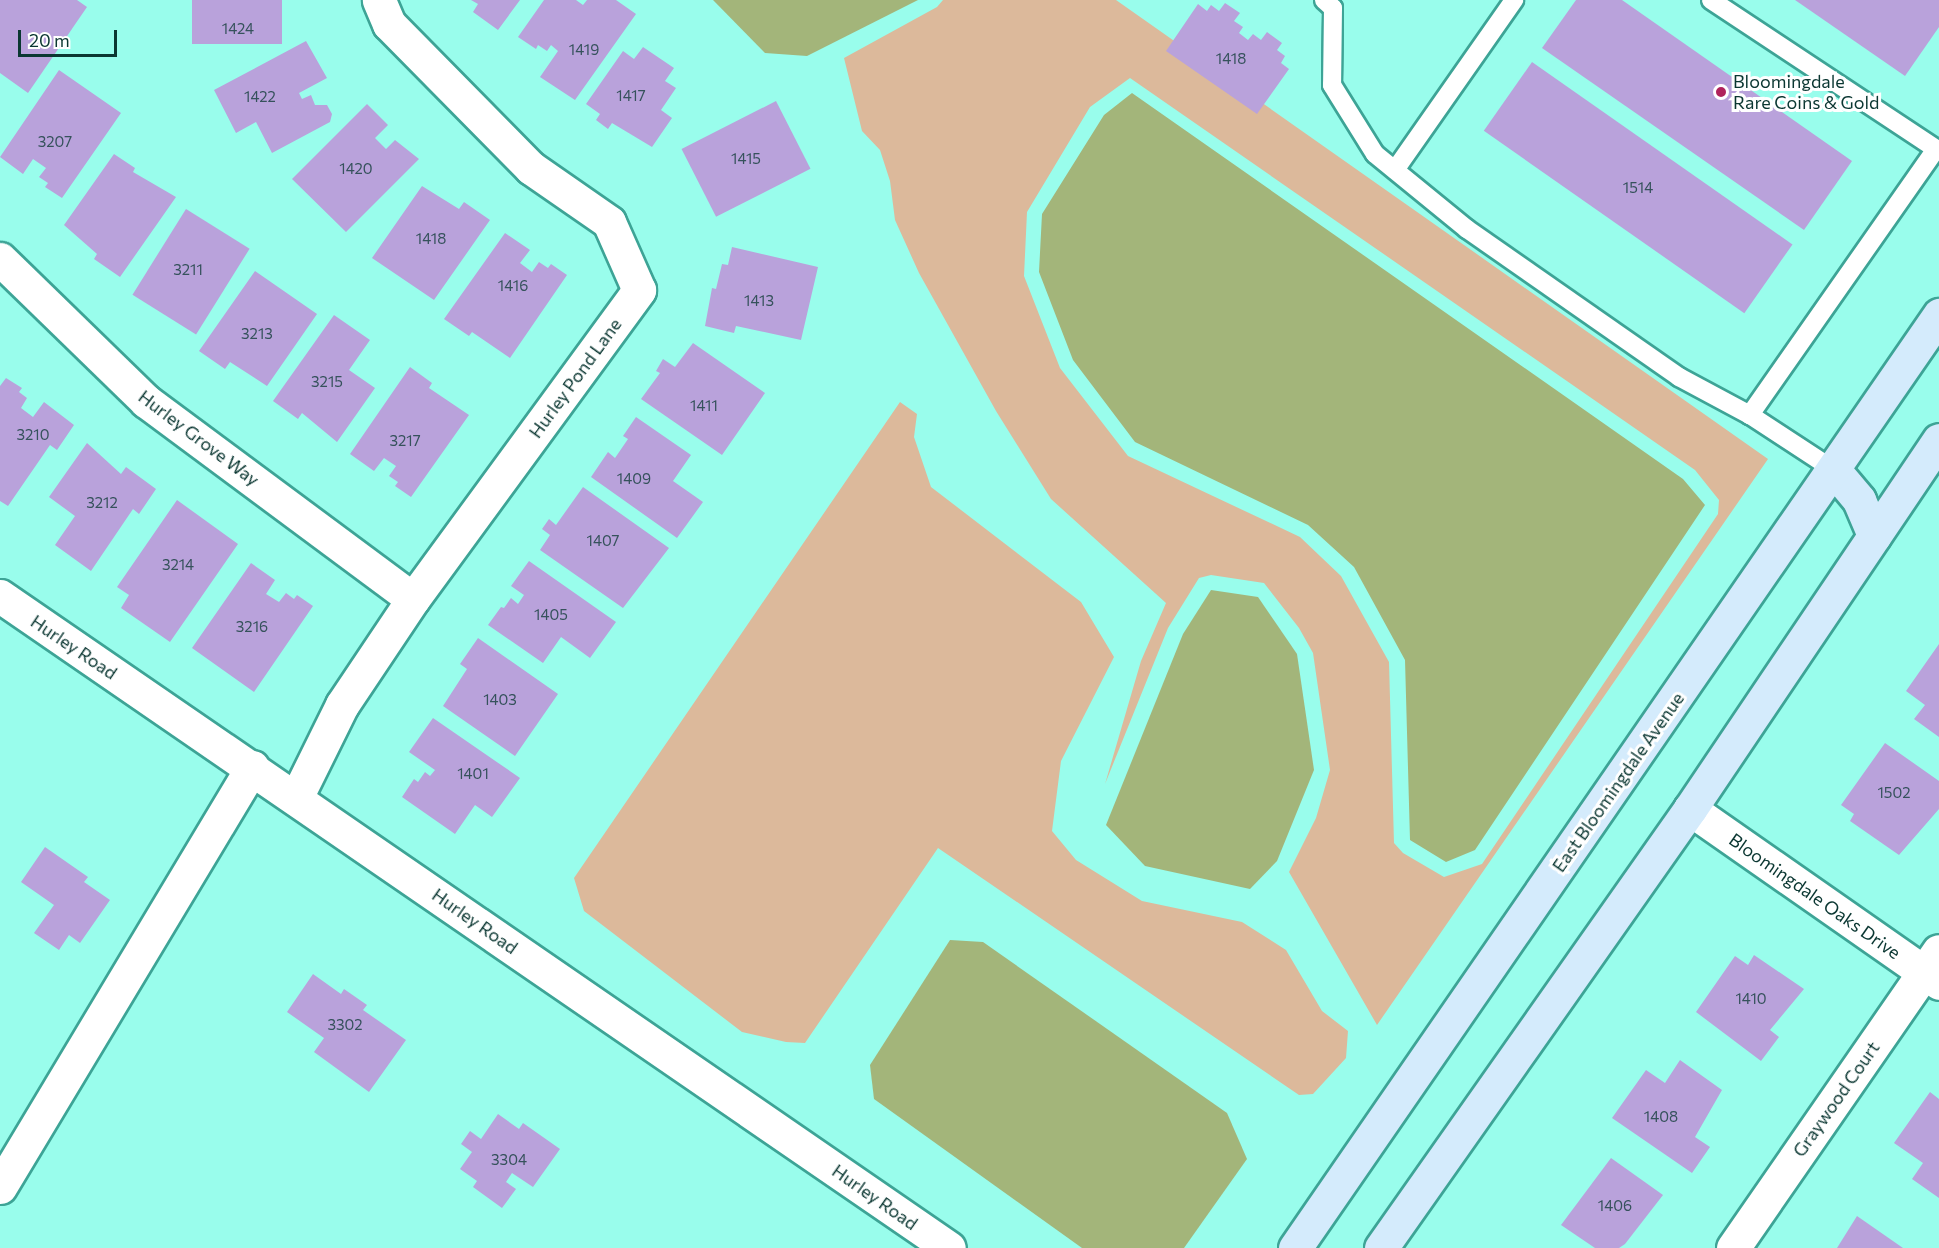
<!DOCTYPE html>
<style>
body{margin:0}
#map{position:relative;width:1939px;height:1248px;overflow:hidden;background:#99fdec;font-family:Commissioner,sans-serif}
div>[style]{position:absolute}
.green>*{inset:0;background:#dcb99b}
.water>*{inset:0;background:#a3b57a}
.building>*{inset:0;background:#b9a2db;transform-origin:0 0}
.roads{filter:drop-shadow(2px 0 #3da496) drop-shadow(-2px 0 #3da496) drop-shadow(0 2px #3da496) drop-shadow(0 -2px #3da496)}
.service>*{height:18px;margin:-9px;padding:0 9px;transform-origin:9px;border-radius:9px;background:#fff}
.minor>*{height:33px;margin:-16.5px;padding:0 16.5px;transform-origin:16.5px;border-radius:16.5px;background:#fff}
.secondary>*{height:33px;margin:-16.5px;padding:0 16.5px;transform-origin:16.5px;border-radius:16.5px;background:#d4ebfc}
.dots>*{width:16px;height:16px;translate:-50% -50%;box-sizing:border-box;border:3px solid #fff;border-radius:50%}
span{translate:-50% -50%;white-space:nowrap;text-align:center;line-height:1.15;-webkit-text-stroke:6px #fff;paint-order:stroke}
.number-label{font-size:15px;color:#36525c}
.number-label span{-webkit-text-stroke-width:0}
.poi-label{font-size:18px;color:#0b3732}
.left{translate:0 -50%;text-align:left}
.street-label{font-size:18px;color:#0b3732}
.scale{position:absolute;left:18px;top:30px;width:99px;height:27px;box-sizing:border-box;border:3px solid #0b3732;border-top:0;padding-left:8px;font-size:18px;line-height:21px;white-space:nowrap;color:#0b3732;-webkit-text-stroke:4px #fff;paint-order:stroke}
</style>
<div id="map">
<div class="green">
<div style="clip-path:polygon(evenodd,943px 0,1116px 0,1768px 459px,1377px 1025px,1289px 872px,1316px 818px,1330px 770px,1313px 653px,1299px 628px,1264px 583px,1211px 575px,1199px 578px,1168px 628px,1105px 784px,1141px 661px,1166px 603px,1051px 499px,996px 411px,919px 273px,895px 220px,890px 181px,880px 150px,862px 131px,844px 58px,937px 7px,943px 0,1130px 78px,1695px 470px,1719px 500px,1718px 514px,1482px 864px,1444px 877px,1403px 853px,1394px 843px,1389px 662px,1341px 576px,1300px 537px,1128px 456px,1060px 368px,1024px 276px,1027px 212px,1090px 107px,1130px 78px)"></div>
<div style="clip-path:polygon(900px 402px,917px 414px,914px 437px,931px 487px,1081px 602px,1114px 657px,1061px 761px,1052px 831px,1076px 860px,1142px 901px,1242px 922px,1286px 950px,1322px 1011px,1348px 1031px,1346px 1058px,1313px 1094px,1299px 1095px,938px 848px,805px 1043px,786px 1042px,742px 1032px,584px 911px,574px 878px)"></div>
</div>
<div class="water">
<div style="clip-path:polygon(713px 0,918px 0,807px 56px,765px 53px)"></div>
<div style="clip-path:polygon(1132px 93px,1683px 479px,1705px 505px,1475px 850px,1446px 862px,1410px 840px,1405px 660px,1354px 567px,1308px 525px,1135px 442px,1073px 360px,1039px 272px,1042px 214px,1104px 115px)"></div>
<div style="clip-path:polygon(1211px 590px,1258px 597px,1297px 654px,1314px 770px,1277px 861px,1250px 889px,1145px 866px,1106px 825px,1183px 634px)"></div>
<div style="clip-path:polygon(950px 940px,983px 942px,1227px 1113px,1247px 1159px,1184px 1248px,1082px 1248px,874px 1099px,870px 1065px)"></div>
</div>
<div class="building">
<div style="clip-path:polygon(0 0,77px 0,87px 7px,28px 93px,0 73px)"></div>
<div style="left:192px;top:0;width:90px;height:44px"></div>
<div style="clip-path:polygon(471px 0,520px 0,498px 30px,473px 12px,478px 4px)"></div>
<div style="clip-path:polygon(544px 0,576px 0,583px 5px,587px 0,616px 0,636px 14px,575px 100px,540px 77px,558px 51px,551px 45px,547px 51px,538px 45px,536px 49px,518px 37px)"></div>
<div style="clip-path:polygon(1576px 0,1622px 0,1852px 161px,1804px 230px,1542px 48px)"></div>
<div style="clip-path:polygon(1795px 0,1939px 0,1939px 27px,1905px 76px)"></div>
<div style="clip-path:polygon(1225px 3px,1240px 13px,1234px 21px,1243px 27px,1239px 33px,1248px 40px,1253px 34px,1261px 40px,1267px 32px,1282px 43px,1277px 50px,1285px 56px,1281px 63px,1289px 69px,1257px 114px,1166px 51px,1198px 4px,1207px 11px,1211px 5px,1219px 11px)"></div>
<div style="clip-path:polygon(306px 41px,327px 78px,299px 93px,302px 99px,311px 95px,315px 105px,327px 105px,332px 114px,330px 122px,272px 153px,256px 122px,236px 133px,214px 90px)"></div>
<div style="clip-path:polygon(643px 47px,674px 68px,665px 81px,676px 88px,661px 110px,672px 118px,652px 147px,612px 123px,608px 129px,596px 120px,600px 114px,586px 104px,623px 51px,634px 59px)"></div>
<div style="left:1532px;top:62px;width:318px;height:84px;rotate:35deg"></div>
<div style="clip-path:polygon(59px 70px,121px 113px,62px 198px,45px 187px,48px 183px,39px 177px,46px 168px,33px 159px,23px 174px,0 157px)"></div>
<div style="left:776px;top:101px;width:76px;height:106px;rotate:63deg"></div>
<div style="clip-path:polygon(367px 104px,388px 125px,375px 138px,386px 149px,395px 140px,419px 159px,346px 232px,292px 179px)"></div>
<div style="clip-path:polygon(114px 154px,135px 168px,133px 172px,176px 197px,120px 277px,94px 259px,97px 254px,64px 225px)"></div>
<div style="clip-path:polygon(422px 186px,459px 209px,464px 202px,490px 220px,434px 300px,372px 258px)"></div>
<div style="left:186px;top:209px;width:75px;height:101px;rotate:32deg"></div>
<div style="clip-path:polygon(505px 233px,530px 250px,520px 263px,532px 272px,539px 262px,548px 268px,551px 264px,567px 275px,510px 358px,472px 332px,469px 336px,444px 319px)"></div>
<div style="clip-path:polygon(732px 247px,818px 267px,801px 340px,736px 326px,734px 333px,705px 326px,712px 288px,716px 289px,722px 264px,728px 265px)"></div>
<div style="clip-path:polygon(255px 271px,317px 314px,267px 386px,230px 362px,225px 369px,199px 351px)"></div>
<div style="clip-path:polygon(334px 315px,370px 340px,349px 370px,375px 388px,337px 442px,302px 413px,298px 419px,273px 401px)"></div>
<div style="clip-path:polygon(693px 343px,765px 393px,722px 455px,641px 399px,660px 373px,656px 371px,663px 359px,675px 367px)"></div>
<div style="clip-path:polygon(410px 367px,432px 383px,429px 388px,469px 415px,411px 497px,395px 486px,398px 482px,389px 476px,396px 466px,384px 458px,374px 471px,350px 454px)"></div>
<div style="clip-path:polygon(6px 378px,22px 388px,19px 392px,27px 398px,21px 408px,33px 417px,44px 402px,74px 425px,57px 450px,50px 445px,8px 506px,0 501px,0 386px)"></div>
<div style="clip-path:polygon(636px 417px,691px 455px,673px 481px,703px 502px,677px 538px,591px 477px,608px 452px,615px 458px,628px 439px,623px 436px)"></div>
<div style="clip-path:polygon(87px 443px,121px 474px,126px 467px,156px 489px,139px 514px,133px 509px,91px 571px,55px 545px,75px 516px,49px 497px)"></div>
<div style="clip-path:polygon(583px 487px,669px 548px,623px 608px,540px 550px,550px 535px,542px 529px,549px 519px,556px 525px)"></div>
<div style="clip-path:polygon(177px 500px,238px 544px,170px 642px,121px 608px,129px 595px,117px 587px)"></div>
<div style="clip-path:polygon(529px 561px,616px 622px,590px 658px,561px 637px,543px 663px,488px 625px,501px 607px,504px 608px,511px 598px,518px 604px,524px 595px,511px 586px)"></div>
<div style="clip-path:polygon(251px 563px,275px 580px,266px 594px,279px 602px,286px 593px,294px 599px,297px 595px,313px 606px,254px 692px,192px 648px)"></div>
<div style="clip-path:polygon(478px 638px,558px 694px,515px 756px,443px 706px,467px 669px,460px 664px)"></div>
<div style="clip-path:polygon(1939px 644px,1939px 737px,1914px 719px,1925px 705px,1906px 691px)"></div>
<div style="clip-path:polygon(433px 718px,520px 778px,492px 817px,475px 805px,455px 834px,402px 797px,414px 779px,418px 782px,425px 772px,430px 776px,435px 770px,409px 752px)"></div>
<div style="clip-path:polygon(1885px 743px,1939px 781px,1939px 809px,1899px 855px,1850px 821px,1854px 814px,1841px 805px)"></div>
<div style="clip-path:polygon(45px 847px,88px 877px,84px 882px,110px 900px,80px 943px,69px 935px,59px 950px,34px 933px,54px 905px,21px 882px)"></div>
<div style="clip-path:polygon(1754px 955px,1804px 989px,1770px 1030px,1779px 1037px,1761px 1061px,1696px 1012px,1735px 956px,1748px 965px)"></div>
<div style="clip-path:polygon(313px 974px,341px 994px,344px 989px,367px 1005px,363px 1010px,406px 1040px,369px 1092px,314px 1052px,324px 1038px,287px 1012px)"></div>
<div style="clip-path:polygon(1680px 1060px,1722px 1090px,1695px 1137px,1710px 1147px,1692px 1173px,1612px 1118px,1646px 1070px,1665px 1083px)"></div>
<div style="clip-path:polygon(1930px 1092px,1939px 1099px,1939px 1198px,1912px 1179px,1923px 1163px,1894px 1143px)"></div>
<div style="clip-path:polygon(498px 1114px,519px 1129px,523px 1123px,560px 1149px,533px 1187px,512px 1173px,506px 1182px,516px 1189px,502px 1208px,473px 1187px,477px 1181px,460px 1169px,472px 1152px,461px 1144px,470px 1131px,481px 1139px)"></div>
<div style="clip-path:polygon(1611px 1158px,1663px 1195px,1625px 1244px,1619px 1248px,1595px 1248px,1561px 1225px)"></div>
<div style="clip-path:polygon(1857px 1216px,1903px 1248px,1837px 1248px)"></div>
</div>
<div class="roads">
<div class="service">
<div style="left:1324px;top:0;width:12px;rotate:42deg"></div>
<div style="left:1333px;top:8px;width:77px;rotate:90.7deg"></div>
<div style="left:1332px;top:85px;width:81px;rotate:58.1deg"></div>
<div style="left:1375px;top:154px;width:119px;rotate:39.2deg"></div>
<div style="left:1467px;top:229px;width:259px;rotate:34.9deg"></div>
<div style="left:1679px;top:377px;width:81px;rotate:28.2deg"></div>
<div style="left:1750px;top:415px;width:100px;rotate:33.2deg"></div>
<div style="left:1711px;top:0;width:270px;rotate:33.5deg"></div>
<div style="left:1936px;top:149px;width:325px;rotate:125deg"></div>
<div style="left:1395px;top:170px;width:208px;rotate:-55deg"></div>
</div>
<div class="minor">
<div style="left:0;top:259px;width:204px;rotate:44.2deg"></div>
<div style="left:146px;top:401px;width:332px;rotate:36.6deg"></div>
<div style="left:0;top:596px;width:1151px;rotate:34.49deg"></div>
<div style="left:296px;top:798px;width:104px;rotate:-63.7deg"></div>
<div style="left:342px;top:705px;width:128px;rotate:-56.2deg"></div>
<div style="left:413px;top:599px;width:383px;rotate:-53.8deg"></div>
<div style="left:639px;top:290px;width:74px;rotate:-113.8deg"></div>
<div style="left:609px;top:222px;width:95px;rotate:-145.3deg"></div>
<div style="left:531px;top:168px;width:202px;rotate:-134.6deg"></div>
<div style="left:389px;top:24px;width:26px;rotate:-113deg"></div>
<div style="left:1690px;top:809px;width:304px;rotate:34.9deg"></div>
<div style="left:0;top:1187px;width:490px;rotate:-59deg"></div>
<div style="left:1733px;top:1248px;width:361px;rotate:-55.3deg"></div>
</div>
<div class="secondary">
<div style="left:1834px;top:470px;width:39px;rotate:50deg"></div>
<div style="left:1859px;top:500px;width:39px;rotate:67deg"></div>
<div style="left:1295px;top:1248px;width:1134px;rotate:-55.38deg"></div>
<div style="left:1381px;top:1248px;width:537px;rotate:-54.86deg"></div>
<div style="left:1690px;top:809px;width:445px;rotate:-56deg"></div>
</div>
</div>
<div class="dots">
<div style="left:1721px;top:92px;background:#b0235c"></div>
</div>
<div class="number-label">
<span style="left:238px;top:29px">1424</span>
<span style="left:584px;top:50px">1419</span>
<span style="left:1231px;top:59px">1418</span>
<span style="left:631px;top:96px">1417</span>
<span style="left:260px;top:97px">1422</span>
<span style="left:55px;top:142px">3207</span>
<span style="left:746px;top:159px">1415</span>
<span style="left:356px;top:169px">1420</span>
<span style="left:1638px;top:188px">1514</span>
<span style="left:431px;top:239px">1418</span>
<span style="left:188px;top:270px">3211</span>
<span style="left:513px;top:286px">1416</span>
<span style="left:759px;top:301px">1413</span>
<span style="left:257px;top:334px">3213</span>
<span style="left:327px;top:382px">3215</span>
<span style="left:704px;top:406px">1411</span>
<span style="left:33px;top:435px">3210</span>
<span style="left:405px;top:441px">3217</span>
<span style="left:634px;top:479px">1409</span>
<span style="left:102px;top:503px">3212</span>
<span style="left:603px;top:541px">1407</span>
<span style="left:178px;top:565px">3214</span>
<span style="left:551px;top:615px">1405</span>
<span style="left:252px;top:627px">3216</span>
<span style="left:500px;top:700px">1403</span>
<span style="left:473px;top:774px">1401</span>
<span style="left:1894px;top:793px">1502</span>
<span style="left:1751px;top:999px">1410</span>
<span style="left:345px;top:1025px">3302</span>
<span style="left:1661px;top:1117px">1408</span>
<span style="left:509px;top:1160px">3304</span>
<span style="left:1615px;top:1206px">1406</span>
</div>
<div class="poi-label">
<span class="left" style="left:1733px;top:92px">Bloomingdale<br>Rare Coins &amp; Gold</span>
</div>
<div class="street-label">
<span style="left:575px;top:378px;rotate:-54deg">Hurley Pond Lane</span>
<span style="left:199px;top:438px;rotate:37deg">Hurley Grove Way</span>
<span style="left:74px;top:647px;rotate:34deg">Hurley Road</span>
<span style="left:1618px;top:782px;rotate:-55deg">East Bloomingdale Avenue</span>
<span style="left:1815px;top:896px;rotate:35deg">Bloomingdale Oaks Drive</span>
<span style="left:475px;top:921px;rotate:35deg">Hurley Road</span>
<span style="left:1836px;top:1099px;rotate:-55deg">Graywood Court</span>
<span style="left:875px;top:1197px;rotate:35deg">Hurley Road</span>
</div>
<div class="scale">20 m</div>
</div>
